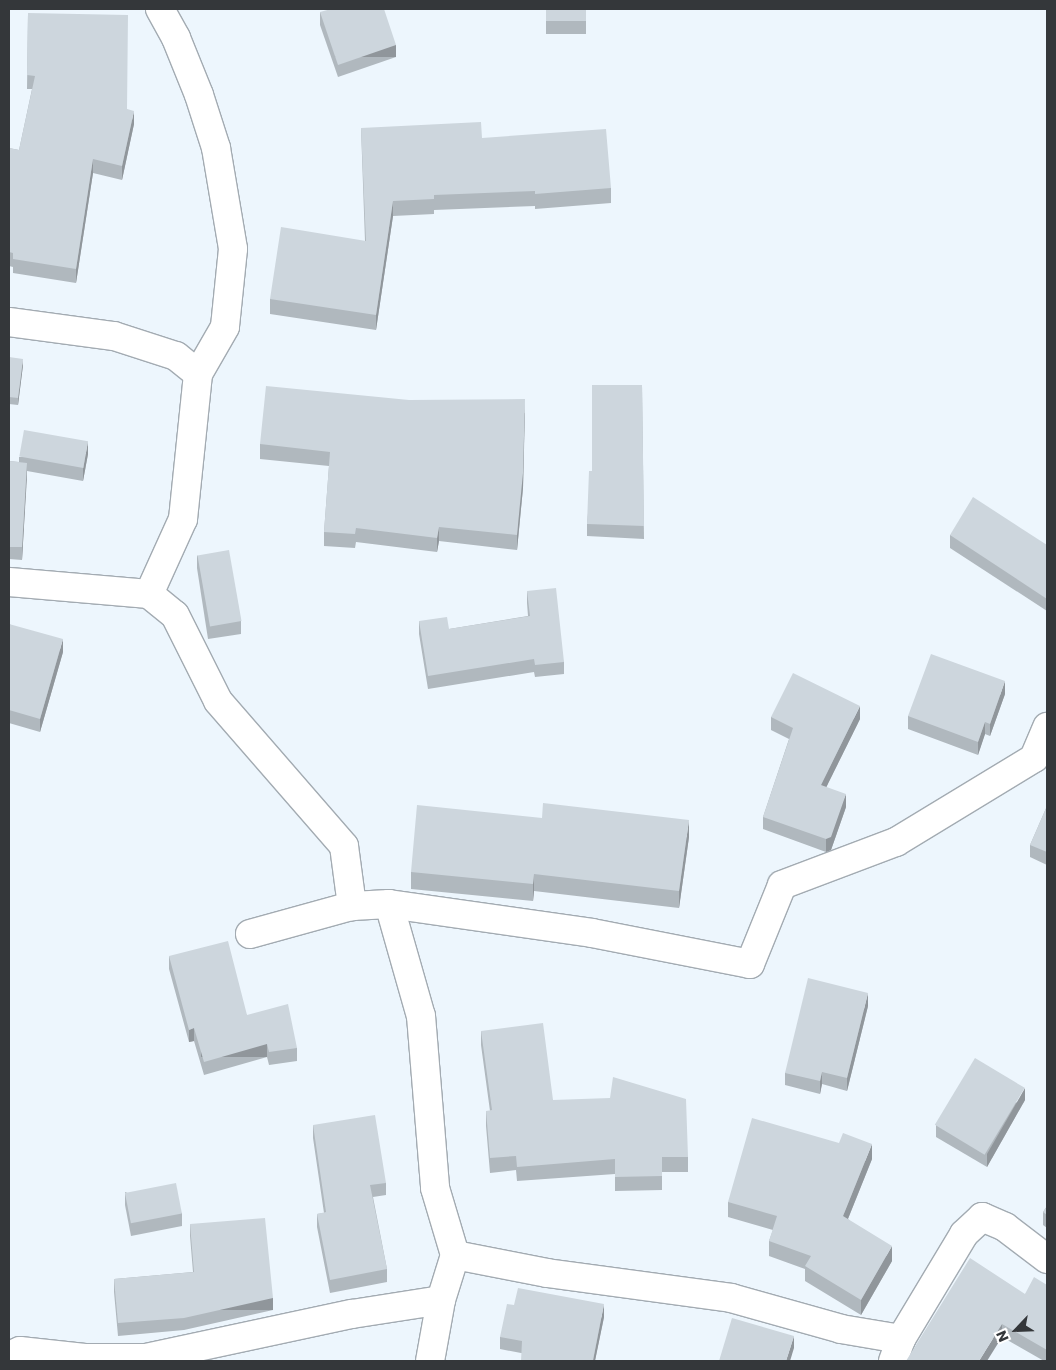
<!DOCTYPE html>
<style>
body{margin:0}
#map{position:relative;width:1056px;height:1370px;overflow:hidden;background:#edf6fd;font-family:Poppins,sans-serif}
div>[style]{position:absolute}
.roads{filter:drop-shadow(1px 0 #a3abb2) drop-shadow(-1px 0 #a3abb2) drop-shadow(0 1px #a3abb2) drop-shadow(0 -1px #a3abb2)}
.minor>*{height:28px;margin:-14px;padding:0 14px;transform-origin:14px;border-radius:14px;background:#fff}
.wall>*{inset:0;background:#b0b8be;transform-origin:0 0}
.shaded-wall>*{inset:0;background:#90969b;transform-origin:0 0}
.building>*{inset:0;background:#cdd6dd;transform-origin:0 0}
span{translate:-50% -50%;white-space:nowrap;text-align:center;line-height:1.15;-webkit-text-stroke:4px #fff;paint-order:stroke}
.frame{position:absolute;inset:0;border:10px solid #34373a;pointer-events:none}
.north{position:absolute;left:991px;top:1305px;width:50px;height:50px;-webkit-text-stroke:4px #fff;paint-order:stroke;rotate:246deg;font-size:14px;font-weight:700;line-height:20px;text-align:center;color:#34373a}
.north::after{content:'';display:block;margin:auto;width:18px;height:22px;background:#34373a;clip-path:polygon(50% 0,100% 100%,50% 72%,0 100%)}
</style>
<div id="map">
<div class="roads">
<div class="minor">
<div style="left:160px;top:9px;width:33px;rotate:61deg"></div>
<div style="left:176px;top:38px;width:61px;rotate:68deg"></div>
<div style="left:199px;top:95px;width:56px;rotate:72.2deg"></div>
<div style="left:216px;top:148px;width:102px;rotate:80.4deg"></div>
<div style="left:233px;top:249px;width:78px;rotate:95.9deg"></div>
<div style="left:225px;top:327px;width:54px;rotate:119.9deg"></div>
<div style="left:198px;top:374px;width:146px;rotate:95.9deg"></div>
<div style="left:183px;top:519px;width:82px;rotate:114.4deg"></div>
<div style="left:149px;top:594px;width:33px;rotate:39deg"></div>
<div style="left:175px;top:615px;width:96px;rotate:63.4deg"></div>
<div style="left:218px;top:701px;width:192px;rotate:49deg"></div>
<div style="left:344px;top:846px;width:61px;rotate:82.4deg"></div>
<div style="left:352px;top:906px;width:37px;rotate:-3deg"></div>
<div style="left:389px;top:904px;width:116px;rotate:74.1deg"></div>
<div style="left:421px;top:1016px;width:173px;rotate:85.3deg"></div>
<div style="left:435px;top:1188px;width:70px;rotate:73.4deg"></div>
<div style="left:455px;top:1255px;width:47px;rotate:107.3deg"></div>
<div style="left:441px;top:1300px;width:62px;rotate:100.2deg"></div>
<div style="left:9px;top:322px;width:106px;rotate:7.6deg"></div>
<div style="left:114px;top:336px;width:65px;rotate:17.9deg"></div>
<div style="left:176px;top:356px;width:28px;rotate:39deg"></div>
<div style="left:9px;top:582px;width:141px;rotate:4.9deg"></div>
<div style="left:389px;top:904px;width:205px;rotate:8.1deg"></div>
<div style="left:592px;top:933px;width:161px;rotate:11.1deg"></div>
<div style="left:750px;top:964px;width:85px;rotate:-67.9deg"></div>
<div style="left:782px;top:885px;width:122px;rotate:-20.7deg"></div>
<div style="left:896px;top:842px;width:162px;rotate:-31.3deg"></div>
<div style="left:1034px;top:758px;width:34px;rotate:-67deg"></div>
<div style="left:250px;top:934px;width:106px;rotate:-15.4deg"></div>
<div style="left:455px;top:1255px;width:94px;rotate:11.1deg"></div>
<div style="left:547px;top:1273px;width:186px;rotate:7.7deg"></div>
<div style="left:731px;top:1298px;width:114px;rotate:15.7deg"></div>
<div style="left:841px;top:1329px;width:61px;rotate:9.5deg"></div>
<div style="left:901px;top:1339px;width:122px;rotate:-59deg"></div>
<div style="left:964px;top:1234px;width:25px;rotate:-43deg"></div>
<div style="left:982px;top:1217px;width:25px;rotate:23deg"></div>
<div style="left:1005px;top:1227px;width:53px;rotate:37.3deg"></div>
<div style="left:9px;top:1356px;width:12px;rotate:-24deg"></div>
<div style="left:20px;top:1351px;width:65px;rotate:6.1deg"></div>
<div style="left:85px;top:1358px;width:61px"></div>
<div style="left:146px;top:1358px;width:211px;rotate:-12.1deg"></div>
<div style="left:352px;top:1314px;width:90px;rotate:-8.9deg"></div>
<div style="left:893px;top:1361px;width:23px;rotate:-70deg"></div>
</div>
</div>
<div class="wall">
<div style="left:546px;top:9px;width:40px;height:25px"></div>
<div style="clip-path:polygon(320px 12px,396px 57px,338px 77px,320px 25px)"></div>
<div style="clip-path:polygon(28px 13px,127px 109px,134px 124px,122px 180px,93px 173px,76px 283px,13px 273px,13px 267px,9px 266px,9px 148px,19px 150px,32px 89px,27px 89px)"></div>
<div style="clip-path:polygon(361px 128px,482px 138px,611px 188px,611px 203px,535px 209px,535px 206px,434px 210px,434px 214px,393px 216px,376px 330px,270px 314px,270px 299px,365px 241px)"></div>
<div style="clip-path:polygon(9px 357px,23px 365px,18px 405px,9px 404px)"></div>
<div style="clip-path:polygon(642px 385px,644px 539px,587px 536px,587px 524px,592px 471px)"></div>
<div style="clip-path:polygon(525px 413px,523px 488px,517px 550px,439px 541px,437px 552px,356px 542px,355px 548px,324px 546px,324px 532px,329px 466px,260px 459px,260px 444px)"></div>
<div style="clip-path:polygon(88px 454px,83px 481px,27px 471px,22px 560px,9px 559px,9px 461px,19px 462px,19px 457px)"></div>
<div style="clip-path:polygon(950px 535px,1047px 545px,1047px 611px,950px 548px)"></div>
<div style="clip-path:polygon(197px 555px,241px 621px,241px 634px,208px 639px,197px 568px)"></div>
<div style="clip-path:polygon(527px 591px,564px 662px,564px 674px,535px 677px,534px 672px,428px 689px,419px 634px,419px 621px,449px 629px,528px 616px,527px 603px)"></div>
<div style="clip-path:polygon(9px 624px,63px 652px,40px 732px,9px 723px)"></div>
<div style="clip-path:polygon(1005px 694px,990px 736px,985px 734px,978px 755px,908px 729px,908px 716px)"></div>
<div style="clip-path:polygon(771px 717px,860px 719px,826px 787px,846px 807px,831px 850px,826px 852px,763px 829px,763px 817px,789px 739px,771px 730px)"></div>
<div style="clip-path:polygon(1047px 806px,1047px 865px,1030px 857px,1030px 845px)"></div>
<div style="clip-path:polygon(689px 837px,679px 908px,534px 891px,533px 901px,411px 889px,411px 872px)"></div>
<div style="clip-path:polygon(169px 956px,247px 1015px,297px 1048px,297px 1061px,269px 1065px,267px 1057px,204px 1075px,194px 1041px,189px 1042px,169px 969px)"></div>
<div style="clip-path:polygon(868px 1006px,847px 1091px,822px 1084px,820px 1094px,785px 1085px,785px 1073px)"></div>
<div style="clip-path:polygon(481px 1031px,553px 1100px,688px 1157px,688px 1172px,662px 1172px,662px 1190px,615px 1191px,615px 1174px,517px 1181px,516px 1170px,490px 1173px,486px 1126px,486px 1111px,490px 1111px,481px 1045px)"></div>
<div style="clip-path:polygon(1025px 1100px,987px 1167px,936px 1137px,936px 1125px)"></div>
<div style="clip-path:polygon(313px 1125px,386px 1183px,386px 1195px,373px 1197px,387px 1269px,387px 1282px,330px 1293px,317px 1227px,317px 1214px,324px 1213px,313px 1138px)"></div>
<div style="clip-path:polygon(872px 1159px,848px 1219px,892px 1261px,861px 1315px,805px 1281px,805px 1269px,769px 1256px,769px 1241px,773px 1230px,728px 1217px,728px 1202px)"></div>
<div style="clip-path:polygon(125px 1192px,182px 1213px,182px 1226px,131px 1236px,125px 1205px)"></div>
<div style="clip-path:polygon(1047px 1206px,1047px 1228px,1043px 1225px,1043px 1212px)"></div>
<div style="clip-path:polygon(190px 1224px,273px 1310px,184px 1330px,118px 1336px,114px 1292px,114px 1279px,193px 1272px,190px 1236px)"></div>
<div style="clip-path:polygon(1047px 1285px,1047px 1361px,1044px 1361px,1002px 1337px,906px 1361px,1025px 1294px)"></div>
<div style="clip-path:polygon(604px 1317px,595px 1360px,521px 1353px,500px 1349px,500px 1337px)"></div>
</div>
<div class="shaded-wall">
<div style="left:396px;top:45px;width:12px;height:61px;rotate:90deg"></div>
<div style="clip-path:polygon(134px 111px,134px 124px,122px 180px,122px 166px)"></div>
<div style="clip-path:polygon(93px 159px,93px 173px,76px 283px,76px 269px)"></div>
<div style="clip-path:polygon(393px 201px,393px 216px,376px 330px,376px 315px)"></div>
<div style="clip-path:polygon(23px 359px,23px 365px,18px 405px,18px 398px)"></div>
<div style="clip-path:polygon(525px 399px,523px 488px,517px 550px,517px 535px)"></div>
<div style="clip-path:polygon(88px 441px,88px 454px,83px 481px,83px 469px)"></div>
<div style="clip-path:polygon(27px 463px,27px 476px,22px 560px,22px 547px)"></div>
<div style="clip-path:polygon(439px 527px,439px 541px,437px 552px,437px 538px)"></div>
<div style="clip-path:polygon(63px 639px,63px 652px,40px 732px,40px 719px)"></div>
<div style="clip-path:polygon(1005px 681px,1005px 694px,990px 736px,990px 724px)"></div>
<div style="clip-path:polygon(860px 706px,860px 719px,821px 798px,821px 785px)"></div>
<div style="clip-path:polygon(985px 722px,985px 734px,978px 755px,978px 742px)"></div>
<div style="clip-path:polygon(846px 794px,846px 807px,831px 850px,826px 852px,826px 839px)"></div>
<div style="clip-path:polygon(689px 820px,689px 837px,679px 908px,679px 891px)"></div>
<div style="clip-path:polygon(534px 874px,534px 891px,533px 901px,533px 884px)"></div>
<div style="clip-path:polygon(868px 993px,868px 1006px,847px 1091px,847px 1078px)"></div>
<div style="clip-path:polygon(194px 1028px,194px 1041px,189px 1042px,189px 1030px)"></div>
<div style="left:267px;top:1044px;width:13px;height:66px;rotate:90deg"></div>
<div style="clip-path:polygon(822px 1072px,822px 1084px,820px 1094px,820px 1081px)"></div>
<div style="clip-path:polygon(1025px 1088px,1025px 1100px,987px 1167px,987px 1154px)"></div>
<div style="clip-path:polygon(872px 1144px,872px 1159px,843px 1231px,843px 1216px)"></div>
<div style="clip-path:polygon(892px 1246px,892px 1261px,861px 1315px,861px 1300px)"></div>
<div style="left:273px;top:1298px;width:12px;height:91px;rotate:90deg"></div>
<div style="clip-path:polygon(604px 1304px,604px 1317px,595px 1361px,593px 1361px)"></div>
<div style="clip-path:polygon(1002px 1324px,1002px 1337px,987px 1361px,979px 1361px)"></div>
<div style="clip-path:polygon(794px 1336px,794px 1348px,790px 1361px,786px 1361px)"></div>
</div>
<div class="building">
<div style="clip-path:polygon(331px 9px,384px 9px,396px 45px,338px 65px,320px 12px)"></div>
<div style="left:546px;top:9px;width:40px;height:12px"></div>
<div style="clip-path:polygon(28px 13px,128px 15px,127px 109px,134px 111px,122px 166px,93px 159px,76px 269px,13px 259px,13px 253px,9px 252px,9px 148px,19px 150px,35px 76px,27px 75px)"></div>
<div style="clip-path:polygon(481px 122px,482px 138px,606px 129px,611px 188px,535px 194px,535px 191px,434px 195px,434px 199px,393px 201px,376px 315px,270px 299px,281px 227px,366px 241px,361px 128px)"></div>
<div style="clip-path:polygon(9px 357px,23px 359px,18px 398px,9px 397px)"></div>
<div style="clip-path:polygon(592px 385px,642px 385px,644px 526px,587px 524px,589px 471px,592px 471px)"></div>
<div style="clip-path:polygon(266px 386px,409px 400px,525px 399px,523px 473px,517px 535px,439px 527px,437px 538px,356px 528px,355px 534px,324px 532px,330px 452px,260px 444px)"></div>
<div style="left:24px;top:430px;width:65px;height:27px;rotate:10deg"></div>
<div style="clip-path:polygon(9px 461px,27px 463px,22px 547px,9px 547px)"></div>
<div style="clip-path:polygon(973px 497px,1047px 545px,1047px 599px,950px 535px)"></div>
<div style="left:229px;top:550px;width:72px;height:32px;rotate:80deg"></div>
<div style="clip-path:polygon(556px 588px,564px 662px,535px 665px,534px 659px,428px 676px,419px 621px,447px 617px,449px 629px,530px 616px,527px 591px)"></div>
<div style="clip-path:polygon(9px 624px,63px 639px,40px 719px,9px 710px)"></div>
<div style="clip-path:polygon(931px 654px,1005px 681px,990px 724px,985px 722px,978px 742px,908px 716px)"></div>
<div style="clip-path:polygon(793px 673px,860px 706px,821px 785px,846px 794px,831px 837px,826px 839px,763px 817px,793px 728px,771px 717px)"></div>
<div style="clip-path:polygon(543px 803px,689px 820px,679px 891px,534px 874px,533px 884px,411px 872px,417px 805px,542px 818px)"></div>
<div style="clip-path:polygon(1047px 806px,1047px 852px,1030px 845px)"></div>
<div style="clip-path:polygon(228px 941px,247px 1015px,288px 1004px,297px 1048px,269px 1052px,267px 1044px,204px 1062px,194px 1028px,189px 1030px,169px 956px)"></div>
<div style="clip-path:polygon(808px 978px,868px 993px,847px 1078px,822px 1072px,820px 1081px,785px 1073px)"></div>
<div style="clip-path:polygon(543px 1023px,553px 1100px,610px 1098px,613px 1077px,686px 1099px,688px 1157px,662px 1157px,662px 1176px,615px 1177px,615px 1159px,517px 1167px,516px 1156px,490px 1158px,486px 1111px,492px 1110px,481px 1031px)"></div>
<div style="left:975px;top:1058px;width:58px;height:78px;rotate:31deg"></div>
<div style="clip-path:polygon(375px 1115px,386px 1183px,370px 1185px,387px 1269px,330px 1280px,317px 1214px,326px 1212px,313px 1125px)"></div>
<div style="clip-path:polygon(752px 1118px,839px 1143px,843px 1133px,872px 1144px,843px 1216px,892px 1246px,861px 1300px,805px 1266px,811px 1256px,769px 1241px,777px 1216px,728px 1202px)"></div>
<div style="left:176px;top:1183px;width:31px;height:52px;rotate:79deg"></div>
<div style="clip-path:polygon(1047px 1206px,1047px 1215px,1043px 1212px)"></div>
<div style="clip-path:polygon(265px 1218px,273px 1298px,184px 1318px,118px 1323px,114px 1279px,194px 1272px,190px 1224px)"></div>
<div style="clip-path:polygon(970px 1258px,1025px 1294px,1034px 1277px,1047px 1285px,1047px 1350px,1002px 1324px,979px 1361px,906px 1361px)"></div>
<div style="clip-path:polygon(518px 1288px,604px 1304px,593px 1360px,597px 1361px,521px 1361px,522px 1341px,500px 1337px,507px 1304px,514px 1305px)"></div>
<div style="clip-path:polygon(732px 1318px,794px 1336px,786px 1361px,719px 1361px)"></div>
</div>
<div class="frame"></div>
<div class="north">N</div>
</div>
